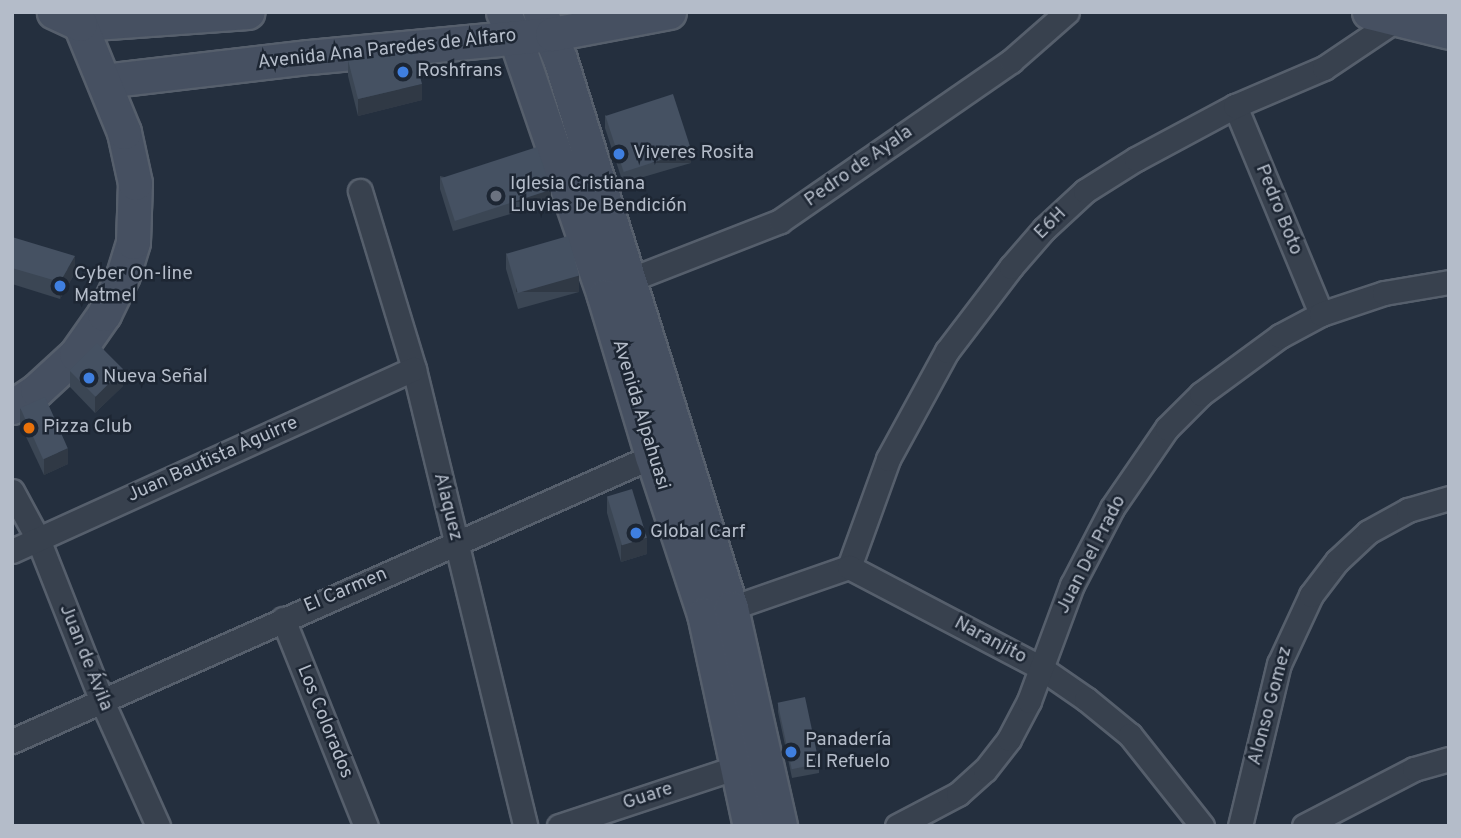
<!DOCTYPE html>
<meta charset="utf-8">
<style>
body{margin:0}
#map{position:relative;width:1461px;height:838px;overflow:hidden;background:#242f3e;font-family:Overpass,sans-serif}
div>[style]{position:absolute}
.roads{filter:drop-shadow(2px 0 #565f6c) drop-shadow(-2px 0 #565f6c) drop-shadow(0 2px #565f6c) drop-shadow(0 -2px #565f6c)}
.street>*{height:23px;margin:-11.5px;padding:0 11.5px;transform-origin:11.5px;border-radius:11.5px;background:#38414e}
.secondary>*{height:33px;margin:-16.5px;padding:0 16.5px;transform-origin:16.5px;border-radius:16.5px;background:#465061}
.wall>*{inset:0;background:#3b4654}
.shaded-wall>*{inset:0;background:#303945;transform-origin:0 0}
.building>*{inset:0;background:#455162;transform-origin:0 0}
.dots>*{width:19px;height:19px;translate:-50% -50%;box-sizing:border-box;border:4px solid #1d2633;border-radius:50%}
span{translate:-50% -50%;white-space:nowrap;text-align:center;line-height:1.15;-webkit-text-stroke:5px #1d2633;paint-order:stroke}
.street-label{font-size:19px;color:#b4bcc9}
.poi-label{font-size:19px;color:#b4bcc9}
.left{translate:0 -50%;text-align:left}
.frame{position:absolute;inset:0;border:14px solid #b4bcc9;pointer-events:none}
</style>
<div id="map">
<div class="roads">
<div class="street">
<div style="left:1235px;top:106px;width:225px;rotate:67.5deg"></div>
<div style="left:360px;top:191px;width:186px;rotate:73.1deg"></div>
<div style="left:414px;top:369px;width:470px;rotate:76.3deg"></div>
<div style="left:629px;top:280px;width:162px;rotate:-21.3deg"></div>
<div style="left:780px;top:221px;width:281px;rotate:-34.7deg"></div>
<div style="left:1011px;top:61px;width:74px;rotate:-41.2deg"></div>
<div style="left:12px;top:491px;width:55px;rotate:61.6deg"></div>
<div style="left:38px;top:539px;width:172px;rotate:68.5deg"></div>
<div style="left:101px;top:699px;width:139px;rotate:65.8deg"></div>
<div style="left:12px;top:551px;width:441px;rotate:-24.4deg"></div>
<div style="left:849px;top:567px;width:115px;rotate:-70.1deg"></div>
<div style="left:888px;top:459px;width:123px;rotate:-61.4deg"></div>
<div style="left:947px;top:351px;width:106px;rotate:-52.7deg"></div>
<div style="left:1011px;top:267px;width:50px;rotate:-49deg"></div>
<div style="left:1044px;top:229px;width:56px;rotate:-42.8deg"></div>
<div style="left:1085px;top:191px;width:60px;rotate:-32.1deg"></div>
<div style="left:1136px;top:159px;width:112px;rotate:-28.2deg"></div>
<div style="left:1235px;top:106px;width:97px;rotate:-23.1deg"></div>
<div style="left:1324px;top:68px;width:84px;rotate:-33.9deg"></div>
<div style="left:731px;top:608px;width:125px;rotate:-19.2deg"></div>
<div style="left:849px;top:567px;width:217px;rotate:27.7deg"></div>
<div style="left:1041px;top:668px;width:55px;rotate:34.6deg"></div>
<div style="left:1086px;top:699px;width:57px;rotate:39.3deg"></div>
<div style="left:1130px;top:735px;width:116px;rotate:51.6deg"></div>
<div style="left:283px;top:619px;width:223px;rotate:68.2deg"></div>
<div style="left:12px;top:741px;width:714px;rotate:-23.98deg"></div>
<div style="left:559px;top:826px;width:188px;rotate:-18.3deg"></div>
<div style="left:897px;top:826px;width:69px;rotate:-27.7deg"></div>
<div style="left:958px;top:794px;width:36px;rotate:-42deg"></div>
<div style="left:985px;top:770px;width:39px;rotate:-52deg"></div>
<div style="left:1009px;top:739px;width:43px;rotate:-62.2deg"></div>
<div style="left:1029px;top:701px;width:124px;rotate:-69.7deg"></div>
<div style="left:1072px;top:585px;width:87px;rotate:-62.5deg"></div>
<div style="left:1112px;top:508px;width:97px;rotate:-55.5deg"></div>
<div style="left:1167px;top:428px;width:48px;rotate:-45deg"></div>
<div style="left:1201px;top:394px;width:98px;rotate:-36.3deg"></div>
<div style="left:1280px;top:336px;width:47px;rotate:-28.2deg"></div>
<div style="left:1321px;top:314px;width:66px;rotate:-18.4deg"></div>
<div style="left:1384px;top:293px;width:66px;rotate:-9.6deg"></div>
<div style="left:1240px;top:826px;width:167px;rotate:-76.5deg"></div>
<div style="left:1279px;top:664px;width:76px;rotate:-65.1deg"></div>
<div style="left:1311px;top:595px;width:43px;rotate:-52.6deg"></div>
<div style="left:1337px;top:561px;width:42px;rotate:-43.1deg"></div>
<div style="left:1368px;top:532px;width:46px;rotate:-28.8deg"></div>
<div style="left:1408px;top:510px;width:43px;rotate:-16.3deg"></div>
<div style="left:1304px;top:826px;width:124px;rotate:-27.4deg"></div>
<div style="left:1414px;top:769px;width:36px;rotate:-16deg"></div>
</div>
<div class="secondary">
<div style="left:503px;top:12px;width:28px;rotate:64deg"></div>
<div style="left:515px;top:37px;width:274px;rotate:71deg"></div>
<div style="left:604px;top:296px;width:167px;rotate:73.3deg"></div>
<div style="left:652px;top:456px;width:166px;rotate:71.8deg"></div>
<div style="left:704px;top:614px;width:217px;rotate:77.8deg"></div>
<div style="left:540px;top:12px;width:51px;rotate:66.9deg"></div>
<div style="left:560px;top:59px;width:575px;rotate:72.7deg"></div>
<div style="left:731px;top:608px;width:223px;rotate:77.3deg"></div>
<div style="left:1369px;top:12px;width:82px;rotate:14deg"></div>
<div style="left:80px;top:24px;width:168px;rotate:-4.1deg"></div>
<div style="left:104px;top:81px;width:206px;rotate:-6.7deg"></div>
<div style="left:309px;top:57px;width:244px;rotate:-5.4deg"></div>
<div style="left:552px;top:34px;width:119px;rotate:-10.6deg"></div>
<div style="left:12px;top:407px;width:30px;rotate:-34deg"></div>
<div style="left:37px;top:390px;width:53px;rotate:-42.7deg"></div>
<div style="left:76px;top:354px;width:49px;rotate:-55deg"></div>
<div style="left:104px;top:314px;width:43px;rotate:-64deg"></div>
<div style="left:123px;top:275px;width:34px;rotate:-73deg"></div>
<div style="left:133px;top:242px;width:59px;rotate:-88.1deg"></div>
<div style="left:135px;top:183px;width:52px;rotate:-102.2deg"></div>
<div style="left:124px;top:132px;width:117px;rotate:-112.2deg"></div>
<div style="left:80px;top:24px;width:29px;rotate:-155deg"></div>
</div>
</div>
<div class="wall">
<div style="clip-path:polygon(348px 60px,422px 100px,358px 116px,348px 76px)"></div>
<div style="clip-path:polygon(605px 115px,691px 163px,623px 183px,605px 128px)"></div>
<div style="clip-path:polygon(440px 176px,551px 202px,453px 231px,440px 189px)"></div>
<div style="clip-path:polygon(12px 237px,75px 273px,60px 299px,12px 284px)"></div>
<div style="clip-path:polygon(506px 253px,579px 292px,518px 309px,506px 269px)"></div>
<div style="clip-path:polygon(70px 371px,123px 386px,95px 413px,70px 387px)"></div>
<div style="clip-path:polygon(20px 408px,68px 464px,44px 475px,20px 424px)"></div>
<div style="clip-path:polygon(607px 496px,647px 554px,621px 562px,607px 513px)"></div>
<div style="clip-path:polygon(778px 703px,819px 764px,819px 773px,792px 778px,778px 712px)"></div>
</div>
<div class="shaded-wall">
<div style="clip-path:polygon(422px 84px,422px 100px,358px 116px,358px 99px)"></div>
<div style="left:691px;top:150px;width:13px;height:71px;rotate:90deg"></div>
<div style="left:551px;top:190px;width:12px;height:102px;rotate:90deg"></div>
<div style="clip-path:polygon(75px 256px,75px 273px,60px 299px,60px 282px)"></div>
<div style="left:579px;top:275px;width:17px;height:63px;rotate:90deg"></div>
<div style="clip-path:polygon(123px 369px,123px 386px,95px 413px,95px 396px)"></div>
<div style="clip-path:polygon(68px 448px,68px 464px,44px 475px,44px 459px)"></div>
<div style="clip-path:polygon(647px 538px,647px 554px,621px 562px,621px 545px)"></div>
</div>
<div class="building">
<div style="clip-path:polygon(413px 50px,422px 84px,358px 99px,348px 60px)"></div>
<div style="left:673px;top:94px;width:59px;height:71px;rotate:72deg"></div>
<div style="left:537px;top:147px;width:45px;height:101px;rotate:72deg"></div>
<div style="left:568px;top:236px;width:41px;height:64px;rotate:74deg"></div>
<div style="clip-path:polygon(12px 237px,75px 256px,60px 282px,12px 268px)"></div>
<div style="left:97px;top:343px;width:37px;height:39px;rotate:45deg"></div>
<div style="left:45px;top:397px;width:56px;height:27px;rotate:66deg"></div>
<div style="left:632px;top:489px;width:51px;height:26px;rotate:73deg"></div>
<div style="left:805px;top:697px;width:68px;height:28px;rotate:78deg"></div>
</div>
<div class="dots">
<div style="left:403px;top:72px;background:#3f7fe0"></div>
<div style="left:619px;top:154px;background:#3f7fe0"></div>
<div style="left:496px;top:196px;background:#6b7280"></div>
<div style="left:60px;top:286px;background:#3f7fe0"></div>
<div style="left:89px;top:378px;background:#3f7fe0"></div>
<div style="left:29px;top:428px;background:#e8710a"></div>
<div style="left:636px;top:533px;background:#3f7fe0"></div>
<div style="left:791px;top:752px;background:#3f7fe0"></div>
</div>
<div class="street-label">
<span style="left:387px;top:50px;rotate:-6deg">Avenida Ana Paredes de Alfaro</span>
<span style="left:859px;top:167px;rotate:-35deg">Pedro de Ayala</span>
<span style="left:1278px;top:210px;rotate:68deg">Pedro Boto</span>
<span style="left:1051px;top:224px;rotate:-45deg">E6H</span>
<span style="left:640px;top:415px;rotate:73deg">Avenida Alpahuasi</span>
<span style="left:213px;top:460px;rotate:-24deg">Juan Bautista Aguirre</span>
<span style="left:447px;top:507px;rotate:76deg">Alaquez</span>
<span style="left:1092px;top:555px;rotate:-63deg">Juan Del Prado</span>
<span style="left:346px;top:591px;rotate:-23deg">El Carmen</span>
<span style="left:990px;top:641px;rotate:28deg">Naranjito</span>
<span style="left:85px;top:658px;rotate:68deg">Juan de Ávila</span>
<span style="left:1271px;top:706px;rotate:-75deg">Alonso Gomez</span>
<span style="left:324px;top:722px;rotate:68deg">Los Colorados</span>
<span style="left:648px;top:797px;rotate:-18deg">Guare</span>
</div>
<div class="poi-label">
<span class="left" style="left:417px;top:72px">Roshfrans</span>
<span class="left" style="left:633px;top:154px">Viveres Rosita</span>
<span class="left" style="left:510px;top:196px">Iglesia Cristiana<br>Lluvias De Bendición</span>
<span class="left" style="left:74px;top:286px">Cyber On-line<br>Matmel</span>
<span class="left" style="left:103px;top:378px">Nueva Señal</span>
<span class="left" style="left:43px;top:428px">Pizza Club</span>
<span class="left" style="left:650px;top:533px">Global Carf</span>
<span class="left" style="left:805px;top:752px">Panadería<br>El Refuelo</span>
</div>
<div class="frame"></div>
</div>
